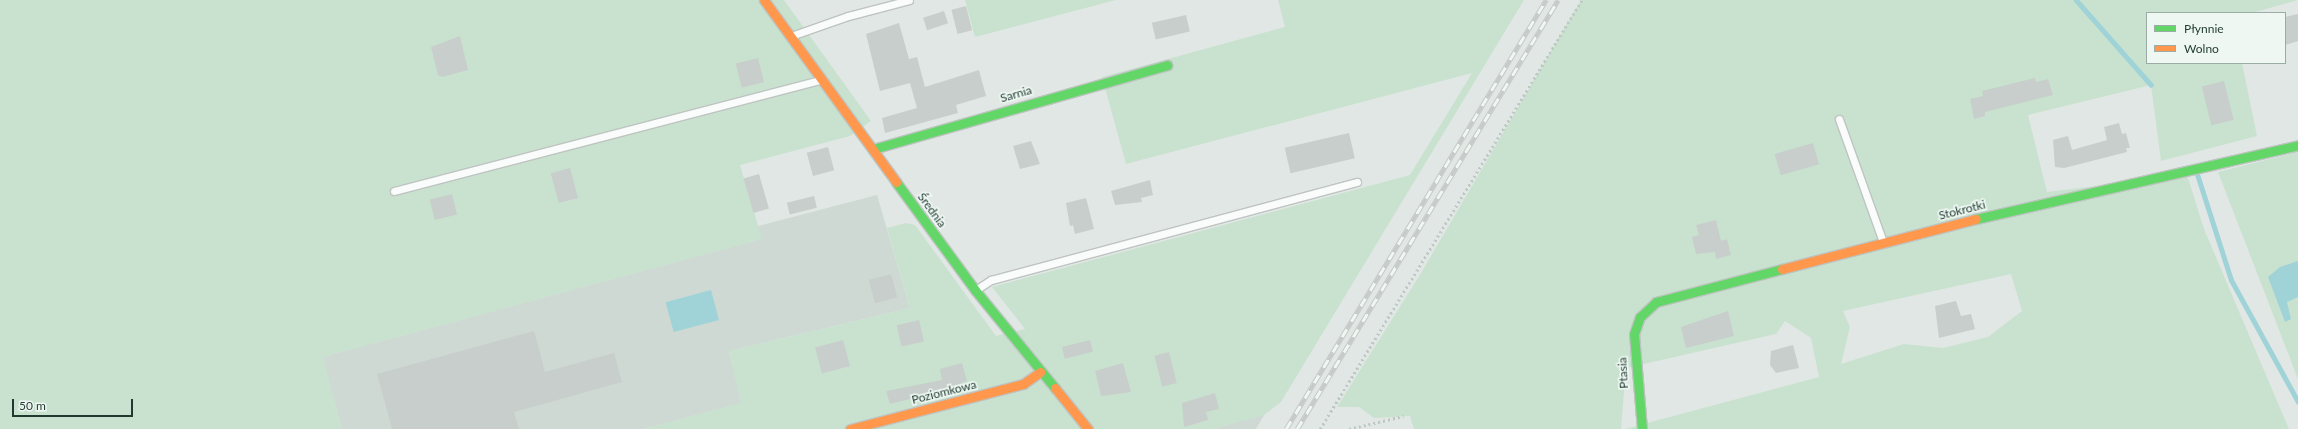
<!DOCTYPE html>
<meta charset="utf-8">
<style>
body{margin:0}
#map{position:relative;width:2298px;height:429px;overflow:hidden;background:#e1e7e4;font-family:Lato,sans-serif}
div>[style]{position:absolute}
.built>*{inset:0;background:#ced9d4}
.green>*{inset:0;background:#c9e2cf}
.water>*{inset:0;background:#9fd3d7;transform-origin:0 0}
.stream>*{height:5px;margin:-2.5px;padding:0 2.5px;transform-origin:2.5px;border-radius:2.5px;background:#9fd3d7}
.building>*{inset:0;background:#c8cecb;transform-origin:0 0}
.path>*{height:2.5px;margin-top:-1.25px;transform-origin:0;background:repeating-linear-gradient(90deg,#bfc7c5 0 2px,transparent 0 5px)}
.roads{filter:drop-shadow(1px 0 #bec4c1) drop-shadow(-1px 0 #bec4c1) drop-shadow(0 1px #bec4c1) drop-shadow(0 -1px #bec4c1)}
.lane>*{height:7px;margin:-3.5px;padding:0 3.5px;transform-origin:3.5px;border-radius:3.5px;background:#fafbfb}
.fast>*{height:9px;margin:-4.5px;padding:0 4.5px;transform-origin:4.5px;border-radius:4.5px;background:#63d668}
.slow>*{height:9px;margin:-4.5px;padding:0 4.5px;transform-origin:4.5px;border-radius:4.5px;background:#ff974d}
.rail>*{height:4.5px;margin-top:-2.25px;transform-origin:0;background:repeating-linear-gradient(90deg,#eef7f2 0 9px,#c6cac9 0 18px);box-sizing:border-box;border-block:1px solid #c6cac9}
span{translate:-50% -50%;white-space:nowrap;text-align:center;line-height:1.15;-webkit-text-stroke:3.5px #eef7f2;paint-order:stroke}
.street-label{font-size:12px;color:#1f3a31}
.legend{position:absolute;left:2146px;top:12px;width:140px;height:52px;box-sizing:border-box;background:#eef7f2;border:1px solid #9baba5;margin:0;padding:5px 7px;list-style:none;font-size:12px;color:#1f3a31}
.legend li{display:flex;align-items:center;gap:8px;height:20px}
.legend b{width:20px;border:1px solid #9baba5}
.scale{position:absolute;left:12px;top:399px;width:121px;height:18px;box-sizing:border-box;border:2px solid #1f3a31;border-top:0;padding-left:5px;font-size:12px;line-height:14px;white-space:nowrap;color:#1f3a31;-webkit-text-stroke:3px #eef7f2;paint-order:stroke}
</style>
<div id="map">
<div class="built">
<div style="clip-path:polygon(877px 195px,910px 308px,729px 351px,742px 403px,644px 429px,342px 429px,322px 357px,761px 239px,758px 226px)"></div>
<div style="clip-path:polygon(1264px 415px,1256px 429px,1212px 429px,1240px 421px)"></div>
</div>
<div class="green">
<div style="clip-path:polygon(0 0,784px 0,871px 121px,850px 136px,740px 165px,762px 239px,323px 357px,342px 429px,0 429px)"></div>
<div style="clip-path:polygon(965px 0,1116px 0,975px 37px)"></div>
<div style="clip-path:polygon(1278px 0,1524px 0,1281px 402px,1264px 415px,1212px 429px,644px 429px,741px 403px,729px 351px,910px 308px,887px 228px,906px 223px,915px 225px,996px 336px,1025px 329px,992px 287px,1410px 175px,1472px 73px,1126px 164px,1102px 77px,1285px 27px)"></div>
<div style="clip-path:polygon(evenodd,1581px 0,2298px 0,2252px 13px,2147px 13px,2147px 63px,2242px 63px,2257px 136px,2161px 161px,2151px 85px,2028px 115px,2047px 192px,2187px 175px,2204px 229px,2289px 429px,1625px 429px,1819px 377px,1811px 338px,1785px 321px,1776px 334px,1626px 368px,1621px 429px,1414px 429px,1410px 416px,1374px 418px,1359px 407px,1337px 407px,1421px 273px,1581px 0,2011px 274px,2022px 311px,1988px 337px,1943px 348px,1904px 344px,1841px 364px,1850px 327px,1843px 311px,2011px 274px)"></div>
<div style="clip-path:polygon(2298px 152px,2298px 379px,2218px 172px)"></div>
</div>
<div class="water">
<div style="clip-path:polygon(2298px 261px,2298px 297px,2287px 302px,2291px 319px,2285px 322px,2268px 277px,2280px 267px)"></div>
<div style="left:711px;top:290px;width:31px;height:47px;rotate:75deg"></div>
</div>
<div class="stream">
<div style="left:2076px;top:0;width:113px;rotate:48.6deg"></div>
<div style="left:2197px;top:174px;width:111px;rotate:72.2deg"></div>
<div style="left:2231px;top:280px;width:139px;rotate:61.2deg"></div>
</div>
<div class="building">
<div style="left:966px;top:6px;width:25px;height:15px;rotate:76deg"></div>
<div style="left:944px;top:11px;width:13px;height:22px;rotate:72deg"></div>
<div style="clip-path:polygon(2298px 14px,2298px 41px,2285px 45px,2285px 17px)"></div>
<div style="left:1186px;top:15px;width:17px;height:35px;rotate:77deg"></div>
<div style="clip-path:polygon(899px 23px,909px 59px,917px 57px,925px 87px,979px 70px,986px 96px,956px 105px,958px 113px,885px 133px,882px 118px,917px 108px,910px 83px,880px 91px,866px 34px)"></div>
<div style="clip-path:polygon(460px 36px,468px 70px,442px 77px,438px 75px,431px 47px)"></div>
<div style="left:758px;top:58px;width:25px;height:23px;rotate:76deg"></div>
<div style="clip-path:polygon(2035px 78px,2036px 82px,2048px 79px,2053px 95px,1985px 112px,1985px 116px,1974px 119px,1970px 99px,1983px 96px,1982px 91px)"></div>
<div style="left:2224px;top:81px;width:40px;height:23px;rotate:76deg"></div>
<div style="clip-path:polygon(2119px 123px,2122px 134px,2126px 133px,2130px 148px,2126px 148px,2127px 152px,2064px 168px,2055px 167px,2053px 140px,2068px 136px,2072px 150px,2107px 140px,2104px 127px)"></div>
<div style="left:1349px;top:133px;width:26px;height:66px;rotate:77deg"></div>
<div style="clip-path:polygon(1031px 141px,1040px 164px,1020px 169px,1013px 146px)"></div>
<div style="left:1813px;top:143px;width:22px;height:40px;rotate:74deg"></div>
<div style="left:828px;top:147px;width:24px;height:22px;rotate:75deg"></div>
<div style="left:570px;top:168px;width:31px;height:20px;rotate:75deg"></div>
<div style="left:759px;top:174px;width:36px;height:16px;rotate:74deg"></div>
<div style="clip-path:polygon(1150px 180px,1153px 195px,1141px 198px,1142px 202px,1115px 205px,1111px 191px)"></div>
<div style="left:452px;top:194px;width:21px;height:23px;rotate:76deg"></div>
<div style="left:814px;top:196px;width:12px;height:28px;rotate:76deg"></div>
<div style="clip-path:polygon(1086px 198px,1094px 229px,1075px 234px,1073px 225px,1070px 226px,1066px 203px)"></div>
<div style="clip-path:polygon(1716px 220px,1721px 241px,1727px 239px,1731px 255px,1716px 259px,1715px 252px,1696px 254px,1692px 237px,1699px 235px,1696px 225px)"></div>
<div style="left:891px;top:274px;width:24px;height:23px;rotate:75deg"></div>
<div style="clip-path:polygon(1956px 301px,1961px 316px,1971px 314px,1975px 329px,1939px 338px,1935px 306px)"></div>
<div style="clip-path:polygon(1728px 311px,1734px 336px,1686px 348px,1681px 327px)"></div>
<div style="left:919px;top:320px;width:22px;height:23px;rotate:77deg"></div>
<div style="clip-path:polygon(534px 331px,545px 372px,614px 353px,622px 382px,514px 412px,519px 429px,392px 429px,377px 374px)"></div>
<div style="left:843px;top:340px;width:27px;height:29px;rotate:75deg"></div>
<div style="left:1090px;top:340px;width:12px;height:29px;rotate:76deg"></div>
<div style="clip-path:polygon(1793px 345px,1799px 368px,1776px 373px,1770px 365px,1771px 351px)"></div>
<div style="left:1169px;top:352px;width:32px;height:15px;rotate:76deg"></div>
<div style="clip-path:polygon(962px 363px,967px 381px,961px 383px,961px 386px,890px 404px,886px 391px,942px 380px,940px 369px)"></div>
<div style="clip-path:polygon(1123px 363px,1131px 392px,1101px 396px,1095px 371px)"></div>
<div style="clip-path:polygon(1215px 393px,1219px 409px,1206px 412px,1208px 420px,1184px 427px,1182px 403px)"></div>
</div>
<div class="path">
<div style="left:1320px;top:429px;width:503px;rotate:-58.59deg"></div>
<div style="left:1349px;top:429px;width:56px;rotate:-13.5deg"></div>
</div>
<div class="roads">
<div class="lane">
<div style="left:791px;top:36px;width:60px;rotate:-19.3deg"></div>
<div style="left:848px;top:16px;width:63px;rotate:-14.7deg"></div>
<div style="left:1839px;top:119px;width:131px;rotate:70.3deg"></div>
<div style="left:394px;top:191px;width:440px;rotate:-14.6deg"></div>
<div style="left:977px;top:289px;width:17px;rotate:-33deg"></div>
<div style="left:991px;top:280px;width:379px;rotate:-15deg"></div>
</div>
<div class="fast">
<div style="left:873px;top:149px;width:306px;rotate:-15.9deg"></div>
<div style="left:896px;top:182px;width:134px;rotate:53.8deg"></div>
<div style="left:975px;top:290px;width:127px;rotate:50.8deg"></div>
<div style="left:1976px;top:219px;width:330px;rotate:-12.9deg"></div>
<div style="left:1642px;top:429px;width:95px;rotate:-94.8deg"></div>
<div style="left:1634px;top:334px;width:18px;rotate:-71deg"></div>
<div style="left:1640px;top:317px;width:22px;rotate:-43deg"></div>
<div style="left:1656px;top:302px;width:130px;rotate:-14.7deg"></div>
</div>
<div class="slow">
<div style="left:764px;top:0;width:225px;rotate:54deg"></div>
<div style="left:1782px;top:269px;width:200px;rotate:-14.5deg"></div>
<div style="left:1055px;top:388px;width:53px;rotate:51.2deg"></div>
<div style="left:850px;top:429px;width:179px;rotate:-14.6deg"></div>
<div style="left:1023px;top:384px;width:21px;rotate:-35deg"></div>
</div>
</div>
<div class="rail">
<div style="left:1286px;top:429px;width:502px;rotate:-58.78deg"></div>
<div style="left:1297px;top:429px;width:502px;rotate:-58.68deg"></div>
</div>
<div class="street-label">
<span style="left:1016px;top:94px;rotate:-16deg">Sarnia</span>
<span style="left:932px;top:210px;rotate:54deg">Średnia</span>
<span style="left:1962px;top:210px;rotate:-14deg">Stokrotki</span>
<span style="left:1623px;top:373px;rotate:-93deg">Ptasia</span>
<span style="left:944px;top:392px;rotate:-14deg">Poziomkowa</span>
</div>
<ul class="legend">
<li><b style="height:5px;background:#63d668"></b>Płynnie</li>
<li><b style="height:5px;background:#ff974d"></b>Wolno</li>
</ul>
<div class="scale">50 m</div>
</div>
